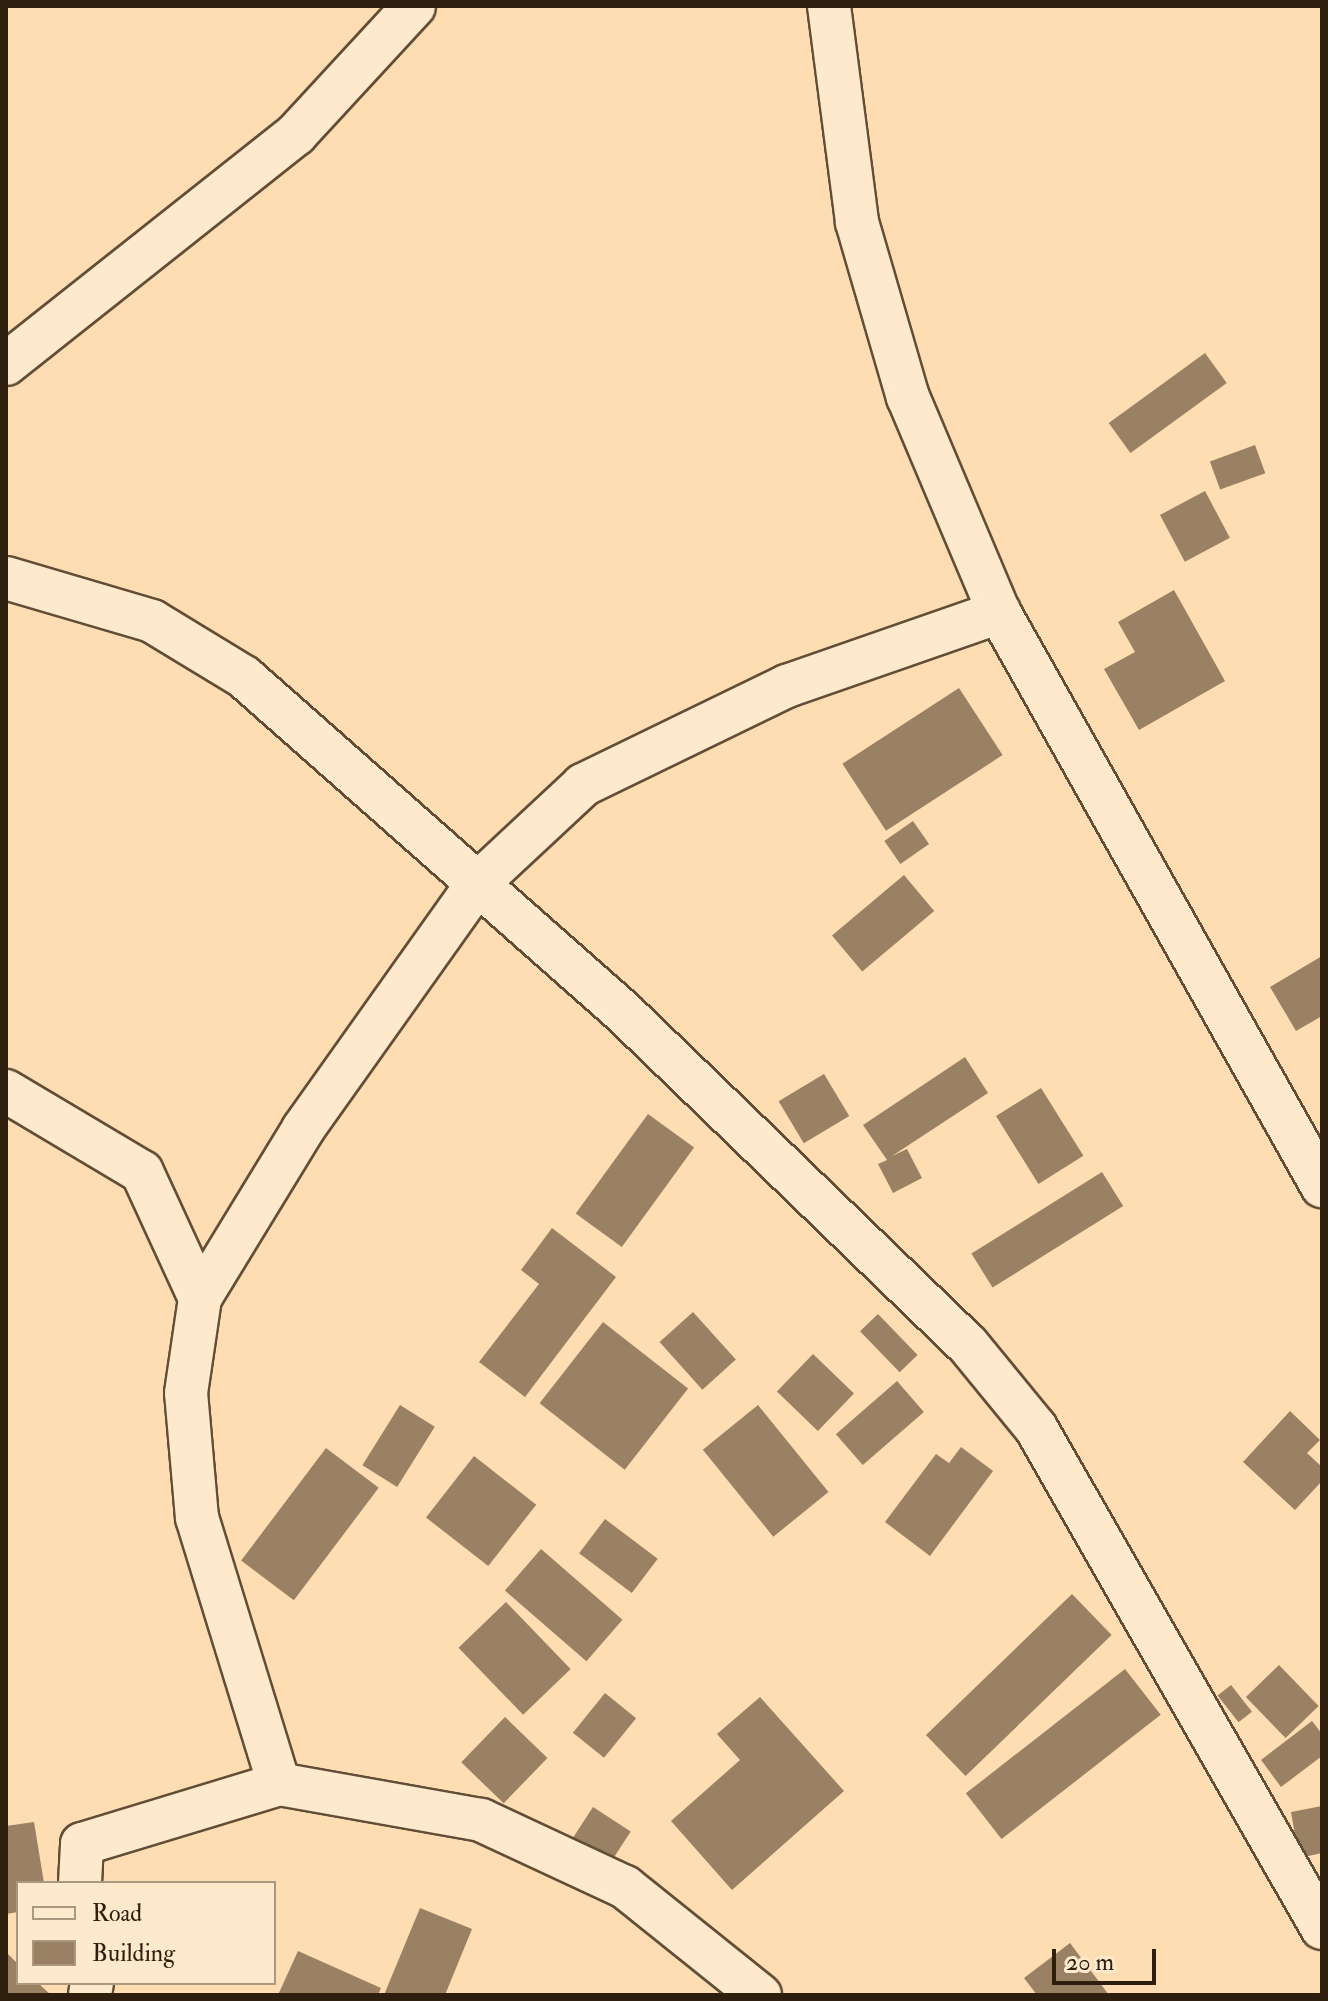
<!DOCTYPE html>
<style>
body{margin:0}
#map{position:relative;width:1328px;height:2001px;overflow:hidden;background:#fdddb1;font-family:"IM FELL Double Pica",serif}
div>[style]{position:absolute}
.building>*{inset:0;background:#9a8163;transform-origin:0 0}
.roads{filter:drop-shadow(2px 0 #624e37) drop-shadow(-2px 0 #624e37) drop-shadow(0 2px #624e37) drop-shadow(0 -2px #624e37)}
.street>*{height:42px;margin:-21px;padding:0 21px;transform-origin:21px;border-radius:21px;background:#fee9cc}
span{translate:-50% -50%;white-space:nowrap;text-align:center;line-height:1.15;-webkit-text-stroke:6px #fee9cc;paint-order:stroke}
.frame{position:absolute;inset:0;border:8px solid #2e1e0e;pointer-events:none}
.legend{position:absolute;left:16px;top:1881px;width:260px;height:104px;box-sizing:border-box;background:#fee9cc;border:2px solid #ab9880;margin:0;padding:10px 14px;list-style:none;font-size:24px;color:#2e1e0e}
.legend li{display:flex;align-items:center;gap:16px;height:40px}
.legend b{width:40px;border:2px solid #ab9880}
.scale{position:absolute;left:1052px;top:1949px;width:104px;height:36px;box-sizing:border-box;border:4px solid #2e1e0e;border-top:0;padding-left:10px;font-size:24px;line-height:28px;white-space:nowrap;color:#2e1e0e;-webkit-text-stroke:6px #fee9cc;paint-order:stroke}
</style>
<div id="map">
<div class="building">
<div style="left:1205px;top:353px;width:37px;height:119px;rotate:54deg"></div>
<div style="left:1255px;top:445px;width:30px;height:48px;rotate:70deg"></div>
<div style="left:1205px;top:491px;width:53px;height:51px;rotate:62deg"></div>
<div style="clip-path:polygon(1174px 590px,1225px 681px,1139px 730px,1104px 669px,1135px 652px,1118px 622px)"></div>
<div style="left:959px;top:688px;width:80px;height:139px;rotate:57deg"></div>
<div style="left:913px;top:821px;width:28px;height:35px;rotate:55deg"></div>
<div style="left:904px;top:875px;width:47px;height:94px;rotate:50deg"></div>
<div style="clip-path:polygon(1322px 956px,1322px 1016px,1296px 1031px,1270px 987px)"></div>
<div style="clip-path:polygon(965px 1057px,988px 1093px,892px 1156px,907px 1149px,922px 1178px,893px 1193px,878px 1164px,887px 1160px,863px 1125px)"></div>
<div style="left:824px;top:1074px;width:49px;height:53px;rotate:59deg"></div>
<div style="left:1041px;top:1088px;width:80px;height:53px;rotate:58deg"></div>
<div style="left:648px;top:1114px;width:57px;height:123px;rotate:36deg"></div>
<div style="left:1102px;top:1172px;width:40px;height:154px;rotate:58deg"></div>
<div style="clip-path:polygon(552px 1228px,616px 1277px,525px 1397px,479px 1362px,539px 1284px,521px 1270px)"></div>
<div style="left:693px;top:1312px;width:64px;height:45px;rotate:48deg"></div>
<div style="left:878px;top:1314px;width:57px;height:25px;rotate:46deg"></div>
<div style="left:603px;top:1322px;width:108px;height:103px;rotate:38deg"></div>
<div style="left:813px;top:1354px;width:57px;height:52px;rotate:44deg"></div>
<div style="left:897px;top:1381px;width:41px;height:81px;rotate:49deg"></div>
<div style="left:400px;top:1405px;width:41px;height:71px;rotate:32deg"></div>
<div style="left:758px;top:1405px;width:112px;height:71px;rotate:51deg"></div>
<div style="clip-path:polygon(1290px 1411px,1320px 1440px,1307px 1453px,1322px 1467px,1322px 1481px,1295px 1510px,1243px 1462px)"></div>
<div style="clip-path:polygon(961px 1447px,993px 1471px,930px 1556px,885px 1522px,936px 1454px,949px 1463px)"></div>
<div style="left:326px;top:1448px;width:66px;height:141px;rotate:37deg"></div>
<div style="left:474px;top:1456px;width:79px;height:78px;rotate:38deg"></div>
<div style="left:605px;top:1519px;width:66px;height:43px;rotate:37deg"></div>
<div style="left:541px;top:1549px;width:108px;height:55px;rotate:41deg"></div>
<div style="left:1072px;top:1594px;width:57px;height:203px;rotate:46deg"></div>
<div style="left:506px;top:1602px;width:93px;height:66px;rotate:46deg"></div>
<div style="left:1279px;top:1665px;width:57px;height:46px;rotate:46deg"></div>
<div style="left:1125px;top:1669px;width:58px;height:202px;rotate:52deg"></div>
<div style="left:1231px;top:1685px;width:34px;height:17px;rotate:52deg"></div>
<div style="left:605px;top:1693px;width:40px;height:51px;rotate:39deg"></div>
<div style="clip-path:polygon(760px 1697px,844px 1791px,732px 1890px,671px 1821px,740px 1760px,717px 1734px)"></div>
<div style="left:505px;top:1717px;width:59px;height:63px;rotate:44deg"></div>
<div style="clip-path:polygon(1312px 1721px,1322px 1734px,1322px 1756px,1281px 1787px,1261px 1760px)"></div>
<div style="clip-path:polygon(1322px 1806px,1322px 1853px,1299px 1858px,1291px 1812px)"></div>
<div style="left:593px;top:1807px;width:45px;height:40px;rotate:33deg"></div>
<div style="clip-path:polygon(34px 1822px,44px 1883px,18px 1883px,18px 1912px,6px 1914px,6px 1826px)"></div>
<div style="clip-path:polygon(420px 1908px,472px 1929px,445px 1995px,384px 1995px)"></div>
<div style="clip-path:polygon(1070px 1943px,1109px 1995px,1037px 1995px,1024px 1978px)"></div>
<div style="clip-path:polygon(298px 1951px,381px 1988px,378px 1995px,278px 1995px)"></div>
<div style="clip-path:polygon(6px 1952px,18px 1964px,18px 1983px,38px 1983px,51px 1995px,6px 1995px)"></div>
</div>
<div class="roads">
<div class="street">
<div style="left:829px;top:6px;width:218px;rotate:82.6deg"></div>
<div style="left:857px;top:222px;width:182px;rotate:73.8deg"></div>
<div style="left:908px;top:397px;width:233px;rotate:67.1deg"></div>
<div style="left:999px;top:612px;width:659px;rotate:60.63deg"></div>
<div style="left:6px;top:364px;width:370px;rotate:-38.4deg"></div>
<div style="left:296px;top:134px;width:174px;rotate:-47.3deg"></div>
<div style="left:6px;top:578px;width:152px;rotate:16.4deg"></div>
<div style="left:152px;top:621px;width:108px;rotate:31.3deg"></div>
<div style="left:244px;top:677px;width:506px;rotate:41.47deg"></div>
<div style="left:623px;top:1012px;width:479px;rotate:44deg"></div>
<div style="left:968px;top:1345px;width:107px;rotate:50.7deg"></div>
<div style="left:1036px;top:1428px;width:576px;rotate:60.23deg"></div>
<div style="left:6px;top:1091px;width:158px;rotate:30.8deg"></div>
<div style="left:142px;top:1172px;width:139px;rotate:65.3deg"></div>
<div style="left:279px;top:1784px;width:205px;rotate:10.1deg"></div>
<div style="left:481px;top:1820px;width:159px;rotate:25deg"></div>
<div style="left:625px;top:1887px;width:173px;rotate:38.7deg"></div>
<div style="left:80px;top:1883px;width:39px;rotate:-87deg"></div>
<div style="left:82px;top:1844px;width:206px;rotate:-16.9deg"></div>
<div style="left:279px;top:1784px;width:278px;rotate:-107.1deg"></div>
<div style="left:197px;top:1518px;width:125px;rotate:-95deg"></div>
<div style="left:186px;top:1393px;width:96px;rotate:-81.6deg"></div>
<div style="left:200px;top:1298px;width:198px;rotate:-58.6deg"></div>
<div style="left:303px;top:1129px;width:301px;rotate:-54.6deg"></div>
<div style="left:477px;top:884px;width:145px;rotate:-43deg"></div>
<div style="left:583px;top:785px;width:227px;rotate:-25.9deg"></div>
<div style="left:787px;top:686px;width:225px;rotate:-19.2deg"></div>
<div style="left:90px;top:1995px;width:12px;rotate:-81deg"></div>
</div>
</div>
<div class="frame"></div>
<ul class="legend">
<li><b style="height:10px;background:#fee9cc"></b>Road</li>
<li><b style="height:22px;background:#9a8163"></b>Building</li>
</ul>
<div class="scale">20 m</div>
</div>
